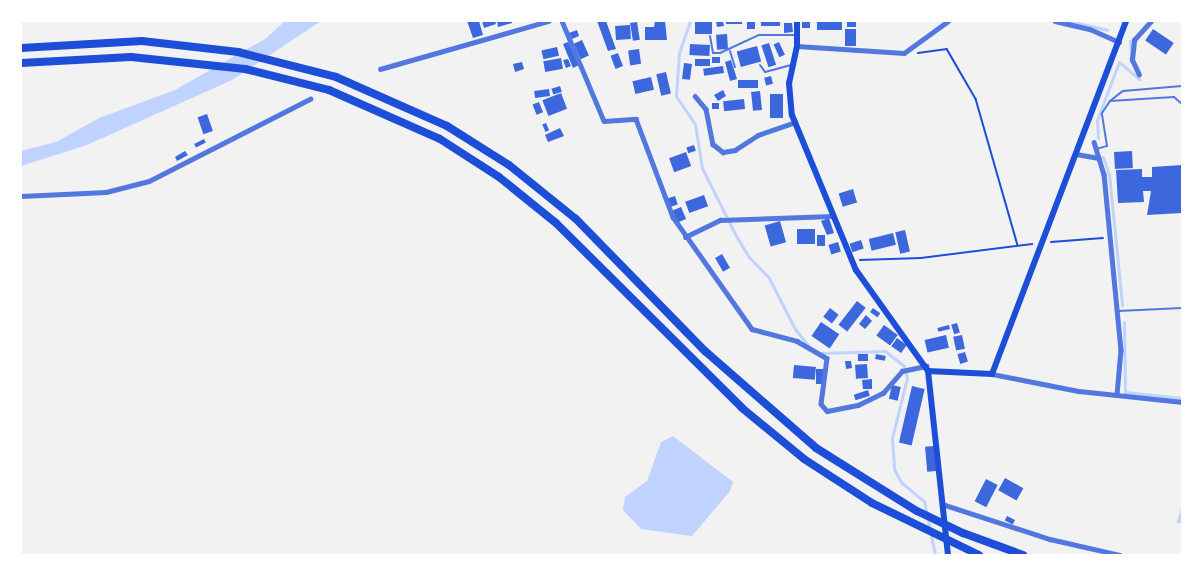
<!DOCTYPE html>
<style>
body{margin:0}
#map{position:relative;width:1203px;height:576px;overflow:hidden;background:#f2f2f2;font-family:"Archivo Narrow",sans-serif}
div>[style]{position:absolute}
.water>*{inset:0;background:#bfd3fe}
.stream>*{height:3px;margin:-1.5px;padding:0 1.5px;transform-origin:1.5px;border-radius:1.5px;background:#bfd3fe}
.building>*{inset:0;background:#3d67dc;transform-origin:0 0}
.path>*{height:1.5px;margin:-0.75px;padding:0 0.75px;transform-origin:0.75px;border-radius:0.75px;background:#1d4ed8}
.service>*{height:2px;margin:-1px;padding:0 1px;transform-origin:1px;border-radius:1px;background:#5277de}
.minor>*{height:4.5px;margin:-2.25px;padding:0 2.25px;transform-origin:2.25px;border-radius:2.25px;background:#5277de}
.secondary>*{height:6px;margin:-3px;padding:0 3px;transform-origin:3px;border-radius:3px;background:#1d4ed8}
.motorway>*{height:8px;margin:-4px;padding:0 4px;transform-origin:4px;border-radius:4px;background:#1d4ed8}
span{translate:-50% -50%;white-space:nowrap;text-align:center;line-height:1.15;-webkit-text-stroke:4.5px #fff;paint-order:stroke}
.frame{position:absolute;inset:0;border:22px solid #fff;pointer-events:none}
</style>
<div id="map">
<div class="water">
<div style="clip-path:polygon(285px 21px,321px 21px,232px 80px,87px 145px,21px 166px,21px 151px,56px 142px,99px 118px,175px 90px,265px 39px)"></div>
<div style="clip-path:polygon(673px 436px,733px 482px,730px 491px,692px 536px,641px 529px,623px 510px,625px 497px,647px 481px,661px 442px)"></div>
</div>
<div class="stream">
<div style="left:690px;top:21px;width:34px;rotate:109deg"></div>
<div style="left:679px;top:53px;width:43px;rotate:94deg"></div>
<div style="left:676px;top:96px;width:34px;rotate:56deg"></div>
<div style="left:695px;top:124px;width:45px;rotate:81deg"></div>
<div style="left:702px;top:168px;width:74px;rotate:63.4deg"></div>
<div style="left:735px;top:234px;width:27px;rotate:59deg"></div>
<div style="left:749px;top:257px;width:29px;rotate:46deg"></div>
<div style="left:769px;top:278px;width:57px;rotate:63deg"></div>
<div style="left:795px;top:329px;width:21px;rotate:51deg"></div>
<div style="left:1069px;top:21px;width:39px;rotate:13deg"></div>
<div style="left:1130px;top:41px;width:22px;rotate:85deg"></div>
<div style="left:1098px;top:138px;width:18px;rotate:-93deg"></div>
<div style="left:1097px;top:120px;width:62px;rotate:-69.2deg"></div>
<div style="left:1119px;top:62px;width:26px;rotate:40deg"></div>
<div style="left:1139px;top:79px;width:4px;rotate:-117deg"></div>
<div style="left:1103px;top:157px;width:18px;rotate:71deg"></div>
<div style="left:1109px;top:174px;width:132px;rotate:84.3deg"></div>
<div style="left:1124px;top:322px;width:70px;rotate:89.2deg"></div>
<div style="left:1125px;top:392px;width:57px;rotate:6deg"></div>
<div style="left:821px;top:353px;width:64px;rotate:-1.8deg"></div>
<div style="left:885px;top:351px;width:24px;rotate:38deg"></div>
<div style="left:904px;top:366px;width:12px;rotate:76deg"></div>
<div style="left:907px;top:378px;width:62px;rotate:104deg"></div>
<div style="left:892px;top:438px;width:31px;rotate:86deg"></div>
<div style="left:894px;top:469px;width:15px;rotate:62deg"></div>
<div style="left:901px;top:482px;width:30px;rotate:40deg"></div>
<div style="left:924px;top:501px;width:55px;rotate:78.5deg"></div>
<div style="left:1182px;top:508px;width:14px;rotate:107deg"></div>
<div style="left:1178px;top:521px;width:4px"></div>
</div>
<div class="building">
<div style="clip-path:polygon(467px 21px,479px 21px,483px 35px,473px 38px)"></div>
<div style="clip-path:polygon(482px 21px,495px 21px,496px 24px,484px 28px)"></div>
<div style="clip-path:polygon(497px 21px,512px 21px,512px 23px,498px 27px)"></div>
<div style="clip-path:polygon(597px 21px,606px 21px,616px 49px,608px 51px)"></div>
<div style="clip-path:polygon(655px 21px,665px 21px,667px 40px,645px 40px,645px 27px,654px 27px)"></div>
<div style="left:695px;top:21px;width:17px;height:13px"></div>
<div style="clip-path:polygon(716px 21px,723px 21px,724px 26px,717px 27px)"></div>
<div style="left:726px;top:21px;width:16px;height:3px"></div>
<div style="left:747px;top:21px;width:8px;height:8px"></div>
<div style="left:761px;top:21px;width:19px;height:5px"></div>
<div style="left:802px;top:21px;width:8px;height:7px"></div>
<div style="left:817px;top:21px;width:25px;height:9px"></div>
<div style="left:847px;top:21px;width:9px;height:6px"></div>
<div style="left:637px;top:22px;width:18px;height:7px;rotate:81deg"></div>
<div style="clip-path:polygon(784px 23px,792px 23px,793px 32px,784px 33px)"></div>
<div style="left:630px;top:25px;width:14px;height:15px;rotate:86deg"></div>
<div style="left:845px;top:29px;width:11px;height:17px"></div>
<div style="left:1153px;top:29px;width:25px;height:14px;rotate:34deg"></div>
<div style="clip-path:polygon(577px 30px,579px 36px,572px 39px,569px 33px)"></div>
<div style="left:727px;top:34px;width:15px;height:11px;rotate:86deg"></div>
<div style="left:582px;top:40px;width:17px;height:9px;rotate:66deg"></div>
<div style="clip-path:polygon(568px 42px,579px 65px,573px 68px,563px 44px)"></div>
<div style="left:779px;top:42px;width:14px;height:6px;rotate:65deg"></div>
<div style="left:769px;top:43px;width:23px;height:8px;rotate:72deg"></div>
<div style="left:690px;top:44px;width:20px;height:11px;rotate:3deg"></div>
<div style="left:757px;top:46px;width:16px;height:21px;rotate:75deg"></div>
<div style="left:557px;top:47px;width:9px;height:16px;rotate:77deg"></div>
<div style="left:639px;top:49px;width:15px;height:11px;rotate:82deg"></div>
<div style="left:618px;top:53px;width:14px;height:8px;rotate:69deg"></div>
<div style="left:712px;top:57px;width:8px;height:6px"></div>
<div style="left:561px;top:58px;width:11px;height:18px;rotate:80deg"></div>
<div style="clip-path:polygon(568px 59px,571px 66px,566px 68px,563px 60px)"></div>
<div style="left:695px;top:59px;width:15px;height:7px"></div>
<div style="clip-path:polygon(731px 60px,737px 79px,730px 81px,725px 62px)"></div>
<div style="clip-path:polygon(522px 62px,524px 69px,515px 72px,513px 64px)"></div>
<div style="left:684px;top:63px;width:8px;height:16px;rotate:7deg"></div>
<div style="left:723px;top:66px;width:7px;height:20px;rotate:82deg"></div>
<div style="left:666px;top:72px;width:22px;height:10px;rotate:77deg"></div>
<div style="left:771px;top:76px;width:8px;height:7px;rotate:76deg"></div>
<div style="left:651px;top:77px;width:13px;height:19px;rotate:77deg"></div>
<div style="left:738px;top:80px;width:20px;height:8px"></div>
<div style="left:560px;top:86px;width:6px;height:9px;rotate:72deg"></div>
<div style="left:549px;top:89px;width:7px;height:15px;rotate:82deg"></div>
<div style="clip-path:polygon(723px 90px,726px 96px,718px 101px,714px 95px)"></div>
<div style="left:760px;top:91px;width:19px;height:9px;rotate:84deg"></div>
<div style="left:561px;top:93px;width:17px;height:20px;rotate:69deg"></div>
<div style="left:770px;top:94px;width:13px;height:24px"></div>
<div style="left:744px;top:99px;width:10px;height:21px;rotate:84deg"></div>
<div style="left:539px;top:102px;width:11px;height:7px;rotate:68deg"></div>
<div style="left:712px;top:103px;width:7px;height:6px"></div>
<div style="left:207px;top:114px;width:18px;height:10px;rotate:71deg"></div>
<div style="left:546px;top:123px;width:8px;height:4px;rotate:67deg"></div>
<div style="clip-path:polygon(560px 128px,564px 136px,548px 142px,545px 135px)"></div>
<div style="left:204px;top:139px;width:4px;height:11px;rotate:63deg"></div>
<div style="left:694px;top:145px;width:6px;height:8px;rotate:72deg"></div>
<div style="clip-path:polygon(185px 151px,188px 155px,177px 161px,175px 157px)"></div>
<div style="left:1132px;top:151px;width:17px;height:18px;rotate:87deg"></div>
<div style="left:686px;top:152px;width:15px;height:18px;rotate:70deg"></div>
<div style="clip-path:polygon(1182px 165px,1182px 213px,1147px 215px,1151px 191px,1143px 191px,1144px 202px,1118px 203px,1116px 170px,1142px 169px,1142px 177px,1152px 177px,1152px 167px)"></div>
<div style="left:853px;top:189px;width:14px;height:15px;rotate:73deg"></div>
<div style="left:704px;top:195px;width:12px;height:20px;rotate:70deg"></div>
<div style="left:675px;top:196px;width:9px;height:9px;rotate:72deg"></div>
<div style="left:681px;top:207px;width:13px;height:9px;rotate:67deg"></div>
<div style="clip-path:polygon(829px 218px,834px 233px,827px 235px,821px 221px)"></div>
<div style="left:780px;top:221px;width:22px;height:16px;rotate:74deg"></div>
<div style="left:797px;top:229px;width:18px;height:15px"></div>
<div style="left:905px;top:230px;width:22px;height:10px;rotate:77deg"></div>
<div style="left:893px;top:233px;width:12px;height:25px;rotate:76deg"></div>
<div style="left:817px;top:235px;width:8px;height:11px"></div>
<div style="left:861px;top:240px;width:9px;height:12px;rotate:72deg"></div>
<div style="left:838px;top:242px;width:10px;height:10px;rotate:73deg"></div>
<div style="left:722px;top:254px;width:16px;height:8px;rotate:60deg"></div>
<div style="left:857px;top:301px;width:11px;height:30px;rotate:38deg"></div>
<div style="left:830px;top:308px;width:11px;height:11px;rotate:38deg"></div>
<div style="left:873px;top:308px;width:9px;height:5px;rotate:36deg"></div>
<div style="clip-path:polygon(866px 315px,872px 321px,865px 329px,859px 324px)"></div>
<div style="left:821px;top:322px;width:22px;height:17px;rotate:34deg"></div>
<div style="left:957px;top:323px;width:10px;height:6px;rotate:73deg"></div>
<div style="left:884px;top:325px;width:17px;height:13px;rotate:36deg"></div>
<div style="left:949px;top:325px;width:4px;height:12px;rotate:76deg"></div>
<div style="left:946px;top:335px;width:13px;height:22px;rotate:77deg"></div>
<div style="left:962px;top:335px;width:14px;height:9px;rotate:78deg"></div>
<div style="left:897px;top:338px;width:12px;height:10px;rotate:35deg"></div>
<div style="left:965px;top:352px;width:10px;height:8px;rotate:73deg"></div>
<div style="left:858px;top:354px;width:10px;height:7px"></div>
<div style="left:876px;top:354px;width:10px;height:5px;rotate:11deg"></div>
<div style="clip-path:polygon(845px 361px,851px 361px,852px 368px,846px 369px)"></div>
<div style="left:867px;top:364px;width:14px;height:12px;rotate:86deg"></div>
<div style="left:794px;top:365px;width:22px;height:13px;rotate:5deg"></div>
<div style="left:816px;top:369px;width:7px;height:15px"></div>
<div style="clip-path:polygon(872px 379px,872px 389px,863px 389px,862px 380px)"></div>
<div style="left:892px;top:385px;width:9px;height:14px;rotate:13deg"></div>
<div style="left:912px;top:386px;width:13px;height:58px;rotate:13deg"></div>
<div style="left:868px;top:390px;width:6px;height:15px;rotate:72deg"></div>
<div style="left:934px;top:446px;width:25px;height:9px;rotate:85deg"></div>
<div style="left:1005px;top:478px;width:21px;height:14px;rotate:29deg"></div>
<div style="left:986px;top:479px;width:13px;height:25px;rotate:27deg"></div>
<div style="left:1007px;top:516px;width:9px;height:5px;rotate:27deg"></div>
</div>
<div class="path">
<div style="left:918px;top:53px;width:29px;rotate:-8deg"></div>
<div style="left:947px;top:49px;width:58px;rotate:59.9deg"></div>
<div style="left:976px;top:99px;width:152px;rotate:74deg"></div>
<div style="left:1051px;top:242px;width:52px;rotate:-4.4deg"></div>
<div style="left:860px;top:260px;width:61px;rotate:-1.9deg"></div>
<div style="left:921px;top:258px;width:112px;rotate:-7.2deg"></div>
</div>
<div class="service">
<div style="left:710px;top:36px;width:17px;rotate:80deg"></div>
<div style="left:713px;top:53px;width:7px"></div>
<div style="left:720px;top:53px;width:43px;rotate:-24.8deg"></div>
<div style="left:759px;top:35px;width:36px"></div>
<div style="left:730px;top:51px;width:17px;rotate:73deg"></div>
<div style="left:760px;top:65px;width:9px;rotate:54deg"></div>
<div style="left:765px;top:72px;width:27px;rotate:-15deg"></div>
<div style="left:1110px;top:101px;width:16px;rotate:-38deg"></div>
<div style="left:1123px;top:91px;width:59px;rotate:-4.8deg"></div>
<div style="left:1096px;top:149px;width:11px;rotate:-15deg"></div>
<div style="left:1107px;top:146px;width:33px;rotate:-99deg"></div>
<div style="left:1102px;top:113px;width:14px;rotate:-56deg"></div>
<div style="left:1110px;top:101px;width:64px;rotate:-3.6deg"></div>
<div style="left:1174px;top:97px;width:11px;rotate:41deg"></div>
<div style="left:1118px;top:311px;width:64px;rotate:-2.7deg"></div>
</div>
<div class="minor">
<div style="left:562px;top:21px;width:108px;rotate:67.2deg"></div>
<div style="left:604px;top:121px;width:32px;rotate:-4deg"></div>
<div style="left:636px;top:119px;width:105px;rotate:69.3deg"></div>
<div style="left:673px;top:217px;width:137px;rotate:54.8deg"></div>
<div style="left:752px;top:329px;width:47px;rotate:14.9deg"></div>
<div style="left:797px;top:341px;width:34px;rotate:30deg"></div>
<div style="left:827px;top:358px;width:46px;rotate:97.4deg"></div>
<div style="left:821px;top:404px;width:9px;rotate:49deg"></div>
<div style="left:827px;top:411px;width:32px;rotate:-11deg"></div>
<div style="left:858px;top:405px;width:28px;rotate:-26deg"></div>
<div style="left:883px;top:393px;width:29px;rotate:-49deg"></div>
<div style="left:902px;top:371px;width:25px;rotate:-12deg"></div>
<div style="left:1055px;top:21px;width:36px;rotate:13deg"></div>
<div style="left:1090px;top:29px;width:32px;rotate:24deg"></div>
<div style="left:797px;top:46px;width:107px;rotate:3.7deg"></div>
<div style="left:904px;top:53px;width:54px;rotate:-36deg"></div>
<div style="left:380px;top:69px;width:175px;rotate:-15.9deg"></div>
<div style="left:1139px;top:75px;width:17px;rotate:-115deg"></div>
<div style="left:1132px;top:60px;width:20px;rotate:-84deg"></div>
<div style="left:1134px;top:40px;width:25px;rotate:-48deg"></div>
<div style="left:695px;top:96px;width:17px;rotate:50deg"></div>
<div style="left:706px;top:109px;width:36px;rotate:79deg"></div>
<div style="left:713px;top:144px;width:13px;rotate:39deg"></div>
<div style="left:723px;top:152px;width:12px;rotate:-9deg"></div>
<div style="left:735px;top:150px;width:27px;rotate:-33deg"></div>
<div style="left:758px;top:135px;width:39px;rotate:-19deg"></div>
<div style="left:1094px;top:142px;width:34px;rotate:73deg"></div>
<div style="left:1104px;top:174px;width:177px;rotate:84.5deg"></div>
<div style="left:1121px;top:350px;width:45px;rotate:95.1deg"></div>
<div style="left:1076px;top:154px;width:23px;rotate:10deg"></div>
<div style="left:21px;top:196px;width:85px;rotate:-2.7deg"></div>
<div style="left:106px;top:192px;width:44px;rotate:-14.3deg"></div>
<div style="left:149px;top:181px;width:181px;rotate:-27deg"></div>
<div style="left:685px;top:237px;width:39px;rotate:-26deg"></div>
<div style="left:720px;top:220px;width:112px;rotate:-2deg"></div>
<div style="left:992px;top:374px;width:89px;rotate:11.1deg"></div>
<div style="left:1079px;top:391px;width:104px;rotate:6.1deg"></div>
<div style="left:942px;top:504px;width:114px;rotate:18deg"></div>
<div style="left:1050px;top:539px;width:72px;rotate:12.9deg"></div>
</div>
<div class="secondary">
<div style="left:797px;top:21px;width:25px;rotate:90deg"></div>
<div style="left:797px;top:46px;width:38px;rotate:102deg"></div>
<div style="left:789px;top:83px;width:32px;rotate:85deg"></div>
<div style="left:792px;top:115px;width:168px;rotate:67.6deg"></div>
<div style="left:856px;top:270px;width:124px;rotate:54.5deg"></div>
<div style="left:928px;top:371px;width:185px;rotate:83.8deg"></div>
<div style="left:928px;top:371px;width:64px;rotate:2.7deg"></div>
<div style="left:992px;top:374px;width:378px;rotate:-69.2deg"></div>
</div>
<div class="motorway">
<div style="left:21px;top:48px;width:121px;rotate:-3.3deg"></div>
<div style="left:142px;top:41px;width:97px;rotate:6.5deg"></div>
<div style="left:238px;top:52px;width:101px;rotate:14.3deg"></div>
<div style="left:336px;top:77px;width:121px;rotate:23.8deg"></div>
<div style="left:447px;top:126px;width:73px;rotate:32.2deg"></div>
<div style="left:509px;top:165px;width:86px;rotate:38.9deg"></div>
<div style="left:576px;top:219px;width:185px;rotate:45.7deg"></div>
<div style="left:705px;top:351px;width:147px;rotate:41.1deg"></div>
<div style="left:816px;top:448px;width:119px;rotate:32deg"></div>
<div style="left:917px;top:511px;width:51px;rotate:25.6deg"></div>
<div style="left:963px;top:533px;width:64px;rotate:20.1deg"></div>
<div style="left:21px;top:63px;width:110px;rotate:-3.1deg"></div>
<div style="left:131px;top:57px;width:115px;rotate:6deg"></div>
<div style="left:245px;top:69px;width:87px;rotate:14deg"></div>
<div style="left:329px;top:90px;width:121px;rotate:23.8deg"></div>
<div style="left:440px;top:139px;width:70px;rotate:32.8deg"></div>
<div style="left:499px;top:177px;width:73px;rotate:38.9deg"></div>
<div style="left:556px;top:223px;width:262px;rotate:44.8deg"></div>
<div style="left:742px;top:408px;width:80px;rotate:39.4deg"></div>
<div style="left:804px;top:459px;width:81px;rotate:32.9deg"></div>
<div style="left:872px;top:503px;width:119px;rotate:25.9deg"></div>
</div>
<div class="frame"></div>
</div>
